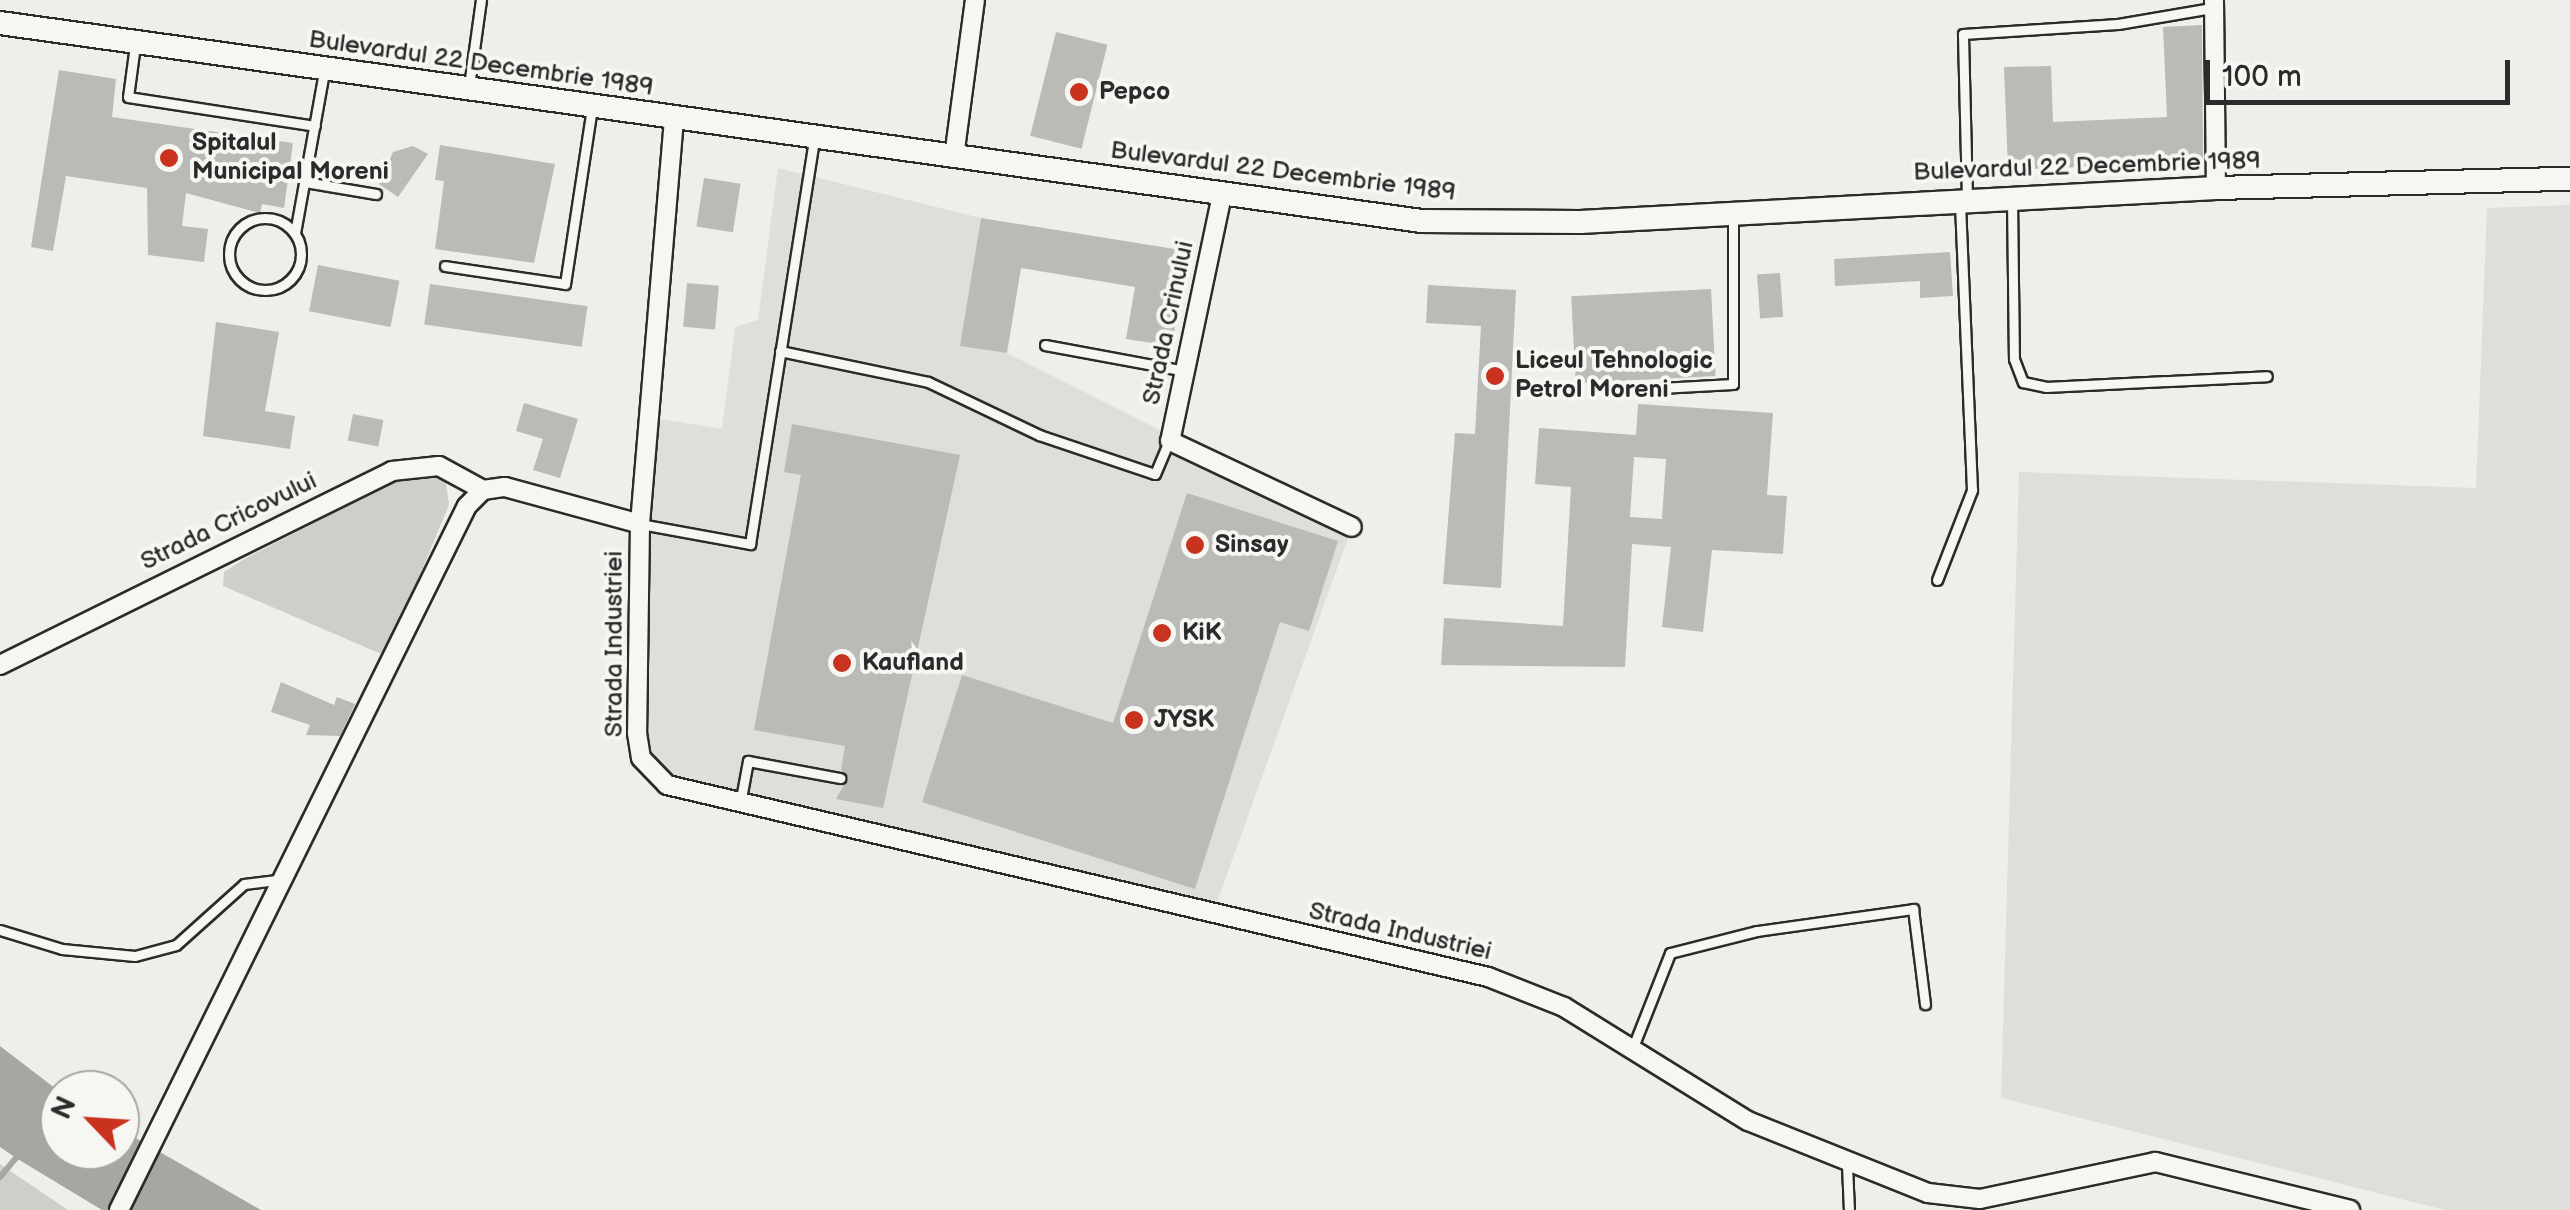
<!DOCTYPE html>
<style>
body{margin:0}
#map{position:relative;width:2570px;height:1210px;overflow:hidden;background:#eeeeea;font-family:"Balsamiq Sans",sans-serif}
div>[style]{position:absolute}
.built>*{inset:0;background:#dededb}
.green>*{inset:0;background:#cececa}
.water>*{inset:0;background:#a6a6a3}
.stream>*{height:6px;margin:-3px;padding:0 3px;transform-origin:3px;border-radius:3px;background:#a6a6a3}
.building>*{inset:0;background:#babab7;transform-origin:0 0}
.roads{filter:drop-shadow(2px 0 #2b2b2b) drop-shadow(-2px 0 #2b2b2b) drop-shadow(0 2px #2b2b2b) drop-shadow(0 -2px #2b2b2b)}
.lane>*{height:9px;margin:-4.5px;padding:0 4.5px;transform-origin:4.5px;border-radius:4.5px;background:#f6f6f2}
.lane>.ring{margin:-4.5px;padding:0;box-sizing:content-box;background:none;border:9px solid #f6f6f2;border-radius:50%}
.street>*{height:18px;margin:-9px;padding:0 9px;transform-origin:9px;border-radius:9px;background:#f6f6f2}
.secondary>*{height:22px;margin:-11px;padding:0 11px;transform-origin:11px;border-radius:11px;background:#f6f6f2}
.dots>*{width:28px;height:28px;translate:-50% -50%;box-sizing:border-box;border:5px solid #f6f6f2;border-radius:50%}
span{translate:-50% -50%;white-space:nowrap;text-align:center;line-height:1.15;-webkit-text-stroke:8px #f6f6f2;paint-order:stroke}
.street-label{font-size:25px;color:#2b2b2b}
.poi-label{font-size:25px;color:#2b2b2b;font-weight:700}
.left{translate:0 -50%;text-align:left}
.north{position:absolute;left:40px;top:1070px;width:100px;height:100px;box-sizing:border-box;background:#f6f6f2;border:2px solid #a5a5a2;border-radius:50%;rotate:295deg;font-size:28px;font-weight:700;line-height:40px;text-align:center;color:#2b2b2b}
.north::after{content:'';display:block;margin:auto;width:35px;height:45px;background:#c8321e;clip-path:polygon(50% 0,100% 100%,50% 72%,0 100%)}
.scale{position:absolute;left:2205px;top:60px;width:305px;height:45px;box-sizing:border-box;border:5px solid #2b2b2b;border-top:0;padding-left:12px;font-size:30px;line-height:35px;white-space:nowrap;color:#2b2b2b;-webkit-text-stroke:8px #f6f6f2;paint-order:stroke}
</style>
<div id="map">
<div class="built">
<div style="clip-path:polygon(778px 168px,981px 218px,961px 346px,1007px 353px,1352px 527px,1212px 916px,667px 785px,637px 732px,649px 417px,722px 429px,735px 327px,758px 320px)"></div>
<div style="clip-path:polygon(2570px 205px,2570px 1210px,2445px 1210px,2001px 1098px,2019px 472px,2476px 488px,2487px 208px)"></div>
</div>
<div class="green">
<div style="clip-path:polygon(429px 475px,446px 482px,449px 505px,386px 656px,223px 586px,224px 572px,246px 558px,398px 480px)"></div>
<div style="clip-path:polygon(0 1164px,68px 1210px,0 1210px)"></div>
</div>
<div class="water">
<div style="clip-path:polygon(0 1046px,60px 1092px,60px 1150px,120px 1150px,120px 1129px,261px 1210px,102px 1210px,16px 1158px,0 1147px)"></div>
</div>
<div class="stream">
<div style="left:0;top:1177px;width:25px;rotate:-50deg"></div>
</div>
<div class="building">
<div style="clip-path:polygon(2202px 25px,2203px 162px,2008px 170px,2004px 67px,2051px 66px,2053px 122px,2167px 117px,2163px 27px)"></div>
<div style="left:1056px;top:32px;width:53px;height:107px;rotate:14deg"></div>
<div style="clip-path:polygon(59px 70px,116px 79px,112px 117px,293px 143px,284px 208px,262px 204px,260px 213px,186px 193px,182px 226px,208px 229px,204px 262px,148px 255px,147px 188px,66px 176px,53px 251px,31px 247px)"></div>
<div style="clip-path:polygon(440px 145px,555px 164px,534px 263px,435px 249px,444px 181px,435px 180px)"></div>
<div style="clip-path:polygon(413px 146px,428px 154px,398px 197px,379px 184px,393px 152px)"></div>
<div style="left:704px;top:178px;width:37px;height:49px;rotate:9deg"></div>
<div style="clip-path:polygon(981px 218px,1187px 251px,1172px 346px,1126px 339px,1135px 287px,1021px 268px,1007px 353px,960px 346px)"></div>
<div style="clip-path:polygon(1950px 252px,1953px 296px,1920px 298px,1920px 281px,1835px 286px,1834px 259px)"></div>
<div style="left:318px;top:265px;width:83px;height:47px;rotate:11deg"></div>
<div style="left:1780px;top:273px;width:44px;height:23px;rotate:86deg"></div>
<div style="left:687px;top:283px;width:32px;height:44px;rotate:5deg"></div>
<div style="left:430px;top:284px;width:159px;height:41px;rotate:8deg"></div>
<div style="clip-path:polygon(1428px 285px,1516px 290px,1501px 588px,1443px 584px,1455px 433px,1475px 434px,1481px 326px,1426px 323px)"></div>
<div style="left:1711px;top:289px;width:87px;height:140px;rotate:87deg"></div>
<div style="clip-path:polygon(216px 322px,279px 332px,265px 411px,295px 416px,290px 449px,203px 436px)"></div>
<div style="clip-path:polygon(524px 403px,578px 419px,560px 478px,533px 470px,543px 439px,516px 431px)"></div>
<div style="clip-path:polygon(evenodd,1638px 404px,1773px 413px,1767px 495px,1787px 496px,1783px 554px,1712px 550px,1703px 632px,1662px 627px,1671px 547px,1632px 544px,1625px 667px,1441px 665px,1444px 618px,1563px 626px,1571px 487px,1535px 484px,1539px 428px,1636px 435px,1638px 404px,1634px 457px,1666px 459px,1662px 519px,1630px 517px,1634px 457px)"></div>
<div style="left:353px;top:414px;width:31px;height:27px;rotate:11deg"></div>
<div style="clip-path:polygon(792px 424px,960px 455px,883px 808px,836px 799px,848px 778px,841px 770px,845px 746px,754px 730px,801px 475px,784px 472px)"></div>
<div style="clip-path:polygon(1187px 493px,1338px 541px,1309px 631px,1280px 622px,1195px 889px,922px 802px,962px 675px,1113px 723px)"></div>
<div style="clip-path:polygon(281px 682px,334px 705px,337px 697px,355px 704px,340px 736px,306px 735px,310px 725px,271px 712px)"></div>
</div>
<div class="roads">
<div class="lane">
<div style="left:135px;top:45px;width:52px;rotate:97.7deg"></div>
<div style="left:128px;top:97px;width:189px;rotate:8.8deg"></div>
<div style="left:469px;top:86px;width:87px;rotate:-82.1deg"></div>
<div style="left:305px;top:182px;width:72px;rotate:9.6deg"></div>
<div style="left:1967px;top:199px;width:165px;rotate:-91.4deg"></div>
<div style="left:1963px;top:34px;width:155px;rotate:-3.7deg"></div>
<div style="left:2118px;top:24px;width:95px;rotate:-9.7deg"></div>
<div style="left:2012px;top:199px;width:160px;rotate:89.3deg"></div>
<div style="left:2014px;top:359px;width:25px;rotate:69deg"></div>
<div style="left:2023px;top:382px;width:24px;rotate:12deg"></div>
<div style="left:2046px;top:387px;width:221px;rotate:-2.8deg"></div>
<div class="ring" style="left:229px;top:218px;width:63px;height:63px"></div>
<div style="left:295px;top:233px;width:164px;rotate:-79.8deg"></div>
<div style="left:445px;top:266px;width:121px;rotate:8.5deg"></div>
<div style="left:565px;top:284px;width:178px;rotate:-81.3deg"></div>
<div style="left:1045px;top:345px;width:142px;rotate:10.5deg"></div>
<div style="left:780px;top:351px;width:151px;rotate:11.8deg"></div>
<div style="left:928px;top:382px;width:123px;rotate:25.5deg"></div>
<div style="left:1039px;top:435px;width:122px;rotate:18.6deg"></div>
<div style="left:1155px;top:474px;width:36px;rotate:-67deg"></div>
<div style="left:1660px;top:388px;width:73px;rotate:-3.1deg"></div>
<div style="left:1733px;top:384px;width:169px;rotate:-90deg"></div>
<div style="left:640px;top:524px;width:112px;rotate:10.3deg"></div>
<div style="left:750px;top:544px;width:411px;rotate:-81deg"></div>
<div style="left:1937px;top:580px;width:97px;rotate:-68.7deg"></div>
<div style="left:1972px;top:490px;width:288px;rotate:-92.4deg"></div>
<div style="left:740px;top:804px;width:44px;rotate:-79.5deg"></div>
<div style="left:748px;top:761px;width:94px;rotate:10.5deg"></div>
<div style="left:0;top:930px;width:65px;rotate:17deg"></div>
<div style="left:62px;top:949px;width:73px;rotate:5.5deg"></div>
<div style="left:135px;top:956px;width:42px;rotate:-15deg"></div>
<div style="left:176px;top:945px;width:91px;rotate:-41.9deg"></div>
<div style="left:244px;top:884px;width:35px;rotate:-7deg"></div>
<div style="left:1633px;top:1047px;width:101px;rotate:-68.5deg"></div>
<div style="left:1670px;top:953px;width:90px;rotate:-14.2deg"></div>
<div style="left:1757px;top:931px;width:158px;rotate:-8deg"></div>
<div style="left:1913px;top:909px;width:96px;rotate:82.8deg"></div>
<div style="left:1847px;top:1165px;width:45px;rotate:87.5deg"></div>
</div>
<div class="street">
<div style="left:2214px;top:0;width:188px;rotate:89.4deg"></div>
<div style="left:674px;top:119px;width:406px;rotate:94.8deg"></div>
<div style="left:640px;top:524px;width:209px;rotate:90.8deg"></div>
<div style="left:637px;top:733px;width:25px;rotate:81deg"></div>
<div style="left:641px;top:758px;width:37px;rotate:46deg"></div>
<div style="left:667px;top:785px;width:843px;rotate:13.16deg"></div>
<div style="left:1488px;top:977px;width:82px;rotate:21.5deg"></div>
<div style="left:1564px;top:1007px;width:216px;rotate:31.8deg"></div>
<div style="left:1748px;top:1121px;width:194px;rotate:21.8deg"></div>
<div style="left:1928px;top:1193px;width:52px;rotate:6.6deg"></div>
<div style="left:1980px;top:1199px;width:179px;rotate:-11.9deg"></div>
<div style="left:2155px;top:1162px;width:201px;rotate:13.8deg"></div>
<div style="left:954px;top:157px;width:158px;rotate:-82.4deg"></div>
<div style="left:1222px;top:195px;width:251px;rotate:101.9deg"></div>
<div style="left:1170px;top:441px;width:201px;rotate:25.3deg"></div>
<div style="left:0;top:665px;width:437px;rotate:-26.3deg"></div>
<div style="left:392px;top:471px;width:47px;rotate:-6.1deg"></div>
<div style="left:439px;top:466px;width:50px;rotate:28.6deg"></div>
<div style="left:119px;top:1210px;width:785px;rotate:-63.7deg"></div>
<div style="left:467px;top:506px;width:23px;rotate:-45deg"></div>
<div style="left:483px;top:490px;width:22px;rotate:-8deg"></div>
<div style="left:505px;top:487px;width:140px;rotate:15.3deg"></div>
</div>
<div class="secondary">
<div style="left:0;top:23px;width:1435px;rotate:7.93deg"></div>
<div style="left:1421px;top:221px;width:159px;rotate:0.4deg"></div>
<div style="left:1580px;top:222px;width:637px;rotate:-3.06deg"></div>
<div style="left:2216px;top:188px;width:354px;rotate:-1.5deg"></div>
</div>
</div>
<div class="dots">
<div style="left:1079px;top:92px;background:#c8321e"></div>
<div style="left:169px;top:158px;background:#c8321e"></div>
<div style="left:1495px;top:376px;background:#c8321e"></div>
<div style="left:1195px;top:545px;background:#c8321e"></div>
<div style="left:1162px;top:633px;background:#c8321e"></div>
<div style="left:842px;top:663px;background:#c8321e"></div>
<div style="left:1134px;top:720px;background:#c8321e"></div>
</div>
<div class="street-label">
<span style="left:481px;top:64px;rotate:8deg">Bulevardul 22 Decembrie 1989</span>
<span style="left:2087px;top:167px;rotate:-2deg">Bulevardul 22 Decembrie 1989</span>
<span style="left:1283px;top:172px;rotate:7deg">Bulevardul 22 Decembrie 1989</span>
<span style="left:1169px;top:323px;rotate:-78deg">Strada Crinului</span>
<span style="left:229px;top:522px;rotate:-26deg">Strada Cricovului</span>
<span style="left:615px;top:644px;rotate:-90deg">Strada Industriei</span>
<span style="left:1400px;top:932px;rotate:13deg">Strada Industriei</span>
</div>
<div class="poi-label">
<span class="left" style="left:1099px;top:92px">Pepco</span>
<span class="left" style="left:192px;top:158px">Spitalul<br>Municipal Moreni</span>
<span class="left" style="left:1515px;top:376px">Liceul Tehnologic<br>Petrol Moreni</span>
<span class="left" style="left:1215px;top:545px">Sinsay</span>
<span class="left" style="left:1182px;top:633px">KiK</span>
<span class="left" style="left:862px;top:663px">Kaufland</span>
<span class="left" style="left:1154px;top:720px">JYSK</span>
</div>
<div class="north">N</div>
<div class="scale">100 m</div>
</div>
